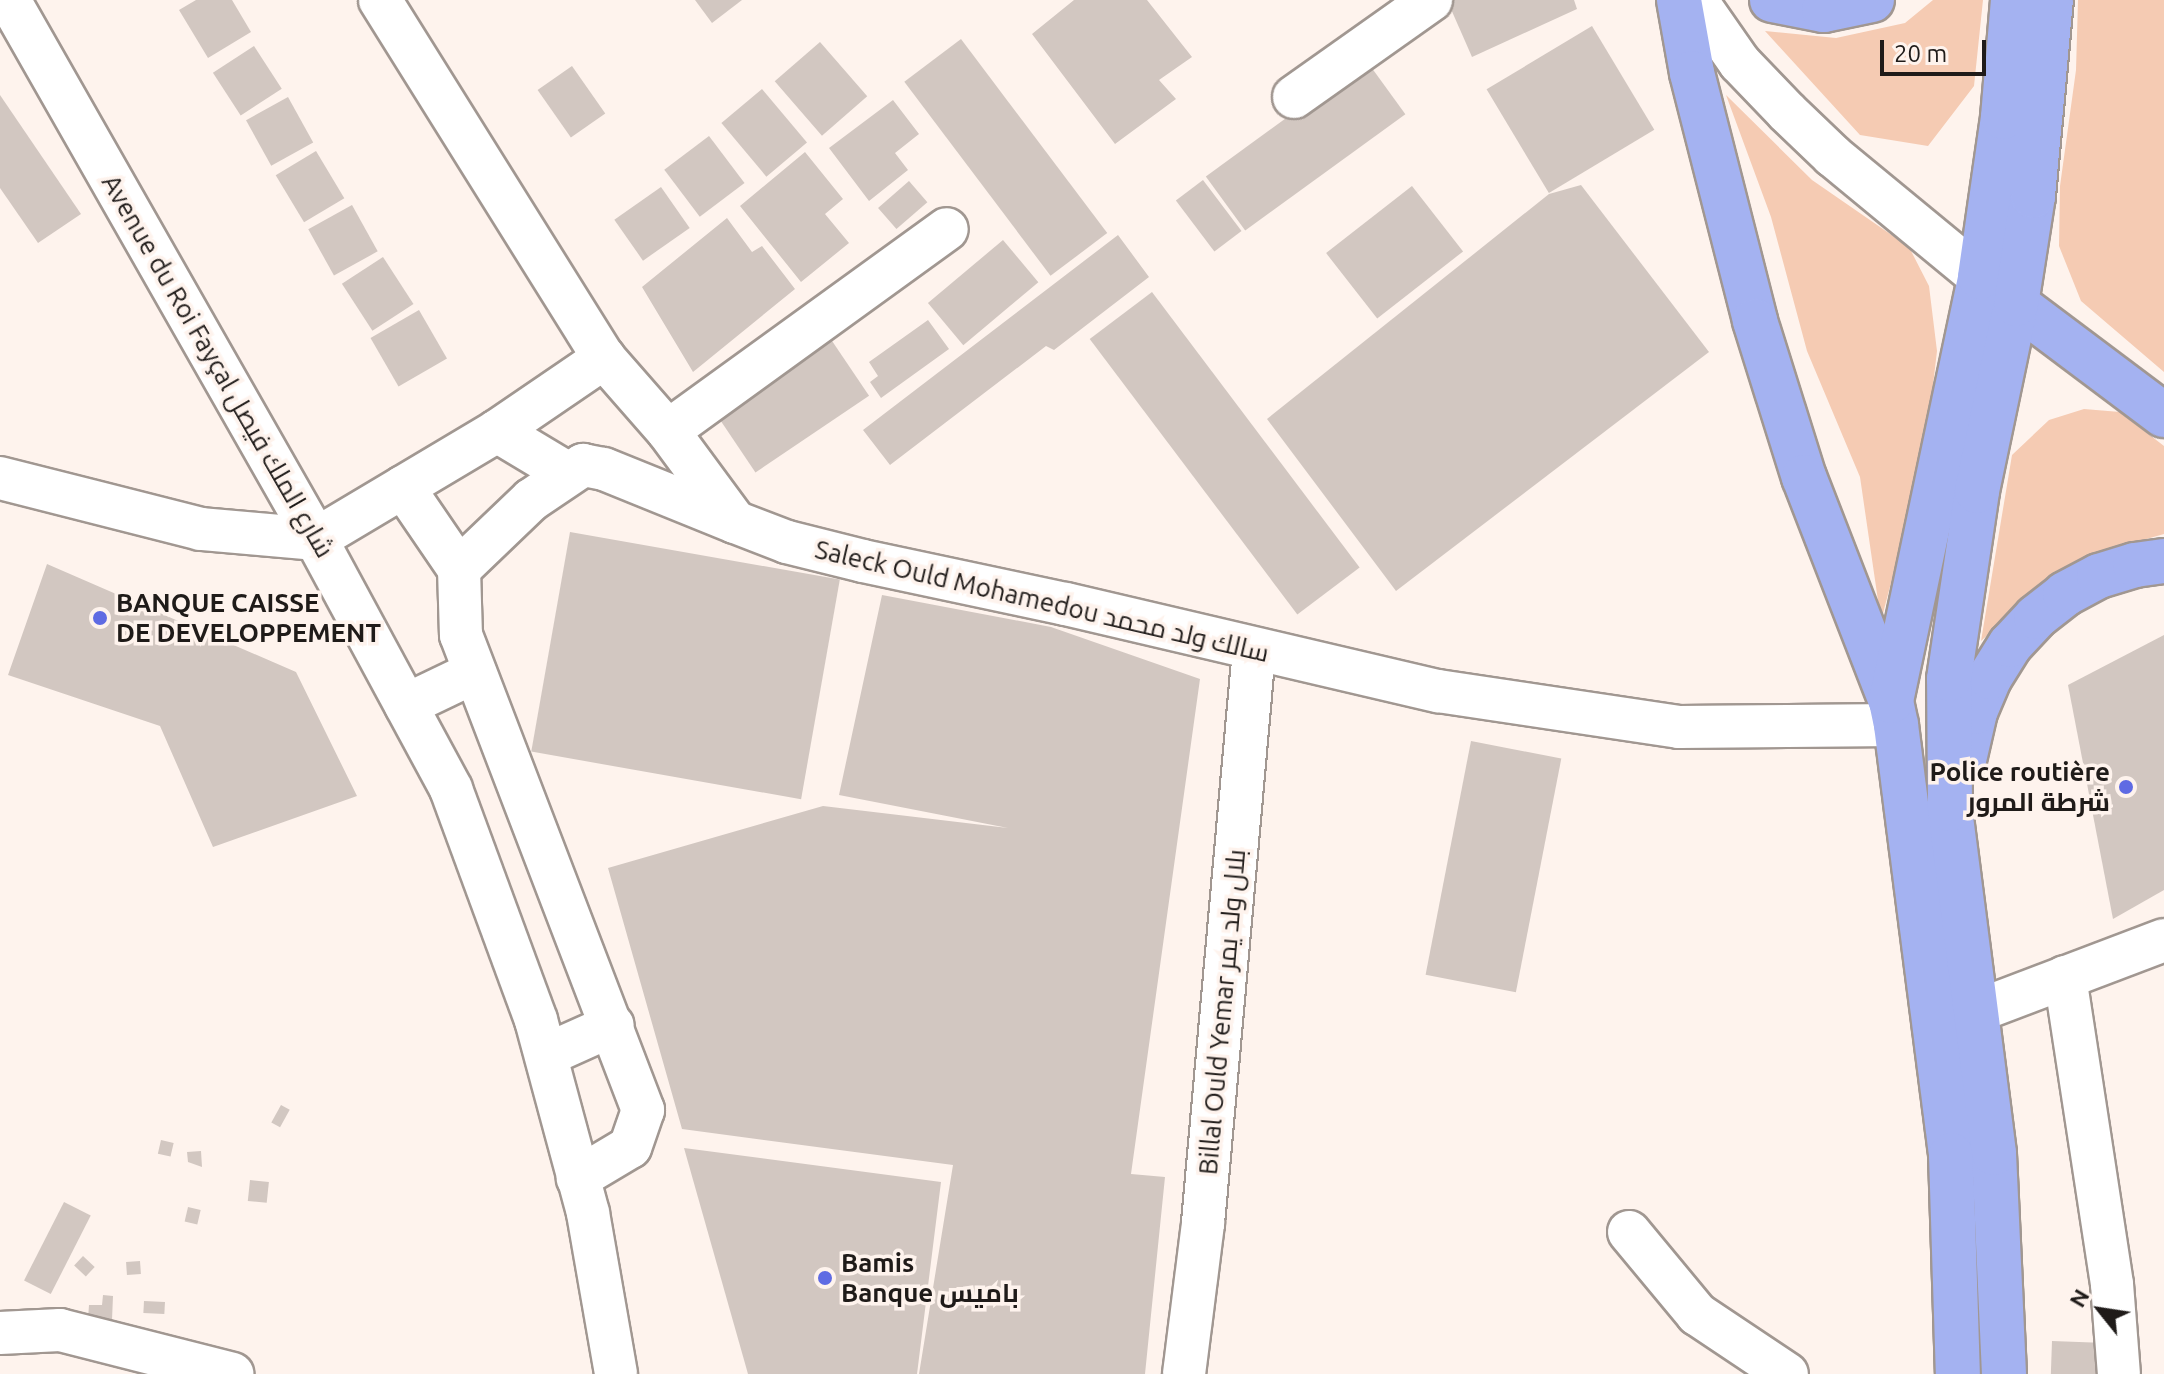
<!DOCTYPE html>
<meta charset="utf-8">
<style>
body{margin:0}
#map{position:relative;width:2164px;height:1374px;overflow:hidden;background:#fef3ed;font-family:Ubuntu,Cairo,sans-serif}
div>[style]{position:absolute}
.green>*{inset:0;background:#f5cbb3}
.building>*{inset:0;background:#d2c7c1;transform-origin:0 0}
.roads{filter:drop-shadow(2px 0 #a19791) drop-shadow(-2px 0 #a19791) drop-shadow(0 2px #a19791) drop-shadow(0 -2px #a19791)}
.minor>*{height:42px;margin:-21px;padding:0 21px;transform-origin:21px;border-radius:21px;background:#fff}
.highway>*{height:44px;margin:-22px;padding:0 22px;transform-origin:22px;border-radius:22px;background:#a4b2f1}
.dots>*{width:22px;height:22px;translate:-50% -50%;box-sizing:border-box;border:4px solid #fef3ed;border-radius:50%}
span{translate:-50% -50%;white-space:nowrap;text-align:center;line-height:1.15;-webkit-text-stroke:7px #fef3ed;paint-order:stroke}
.street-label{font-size:26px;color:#1f1b19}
.poi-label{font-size:26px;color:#1f1b19;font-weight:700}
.left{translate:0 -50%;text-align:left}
.right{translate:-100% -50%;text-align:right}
.north{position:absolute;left:2060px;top:1270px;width:80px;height:80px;-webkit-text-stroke:6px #fef3ed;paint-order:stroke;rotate:300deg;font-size:22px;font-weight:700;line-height:32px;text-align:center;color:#1f1b19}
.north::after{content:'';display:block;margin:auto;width:28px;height:36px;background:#1f1b19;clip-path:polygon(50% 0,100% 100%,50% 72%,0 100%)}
.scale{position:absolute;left:1880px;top:40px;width:106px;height:36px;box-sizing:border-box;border:4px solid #1f1b19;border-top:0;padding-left:10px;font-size:24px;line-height:28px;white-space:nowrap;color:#1f1b19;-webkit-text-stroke:6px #fef3ed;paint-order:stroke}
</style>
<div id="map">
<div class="green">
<div style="clip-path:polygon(1933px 0,1983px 0,1974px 86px,1928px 146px,1860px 135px,1765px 31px,1836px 38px,1905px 23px)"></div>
<div style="clip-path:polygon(2078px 0,2164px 0,2164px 372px,2081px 301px,2059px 246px,2060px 186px,2076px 70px)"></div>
<div style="clip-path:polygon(1726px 95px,1812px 180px,1909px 247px,1929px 286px,1937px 351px,1931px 402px,1904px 533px,1881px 621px,1860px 477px,1807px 351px,1771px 217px)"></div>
<div style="clip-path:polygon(2084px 409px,2120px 412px,2164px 446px,2164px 534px,2090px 555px,2056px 573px,1981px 641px,2012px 455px,2049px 420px)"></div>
</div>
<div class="building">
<div style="clip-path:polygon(196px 0,232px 0,251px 32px,208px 58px,179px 10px)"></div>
<div style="clip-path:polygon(695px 0,742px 0,712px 23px)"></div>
<div style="clip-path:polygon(1074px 0,1147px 0,1192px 57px,1159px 80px,1176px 99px,1115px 144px,1032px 34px)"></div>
<div style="clip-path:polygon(1447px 0,1574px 0,1577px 9px,1472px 57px)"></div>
<div style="left:1592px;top:26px;width:121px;height:123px;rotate:59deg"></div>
<div style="left:961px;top:39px;width:243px;height:71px;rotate:53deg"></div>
<div style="left:820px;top:42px;width:72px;height:60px;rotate:49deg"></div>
<div style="left:254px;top:46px;width:51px;height:49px;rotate:57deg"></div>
<div style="left:1366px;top:60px;width:67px;height:198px;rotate:54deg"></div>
<div style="left:572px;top:66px;width:58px;height:42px;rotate:55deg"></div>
<div style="left:762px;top:89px;width:70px;height:53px;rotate:50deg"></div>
<div style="clip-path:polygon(0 95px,81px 214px,38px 243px,0 188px)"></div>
<div style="left:288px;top:97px;width:52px;height:48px;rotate:61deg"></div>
<div style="clip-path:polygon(893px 100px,919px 134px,895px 153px,908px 170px,869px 201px,829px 148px)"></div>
<div style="left:709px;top:136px;width:59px;height:56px;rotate:53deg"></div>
<div style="left:316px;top:151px;width:55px;height:47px;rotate:59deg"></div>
<div style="clip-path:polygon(805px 152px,843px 199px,825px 214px,849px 243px,801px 282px,740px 206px)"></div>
<div style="left:1203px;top:180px;width:64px;height:34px;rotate:53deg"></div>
<div style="left:909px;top:181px;width:28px;height:41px;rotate:49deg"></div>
<div style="clip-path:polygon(1581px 185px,1709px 352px,1396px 591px,1267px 419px,1549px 194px)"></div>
<div style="left:1412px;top:186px;width:83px;height:109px;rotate:52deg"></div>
<div style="left:661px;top:187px;width:50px;height:57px;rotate:55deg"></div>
<div style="left:352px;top:205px;width:53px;height:50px;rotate:61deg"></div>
<div style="clip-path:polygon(727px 218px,752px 252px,762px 246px,795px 289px,693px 372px,642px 287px)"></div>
<div style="clip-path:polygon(1118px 235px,1149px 277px,1054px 350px,1046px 346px,890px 465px,863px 430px)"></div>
<div style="left:1003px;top:240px;width:55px;height:98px;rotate:50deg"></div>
<div style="left:383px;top:257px;width:56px;height:49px;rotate:57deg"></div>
<div style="left:1152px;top:292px;width:345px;height:78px;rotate:53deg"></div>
<div style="left:419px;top:310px;width:56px;height:56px;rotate:60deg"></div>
<div style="clip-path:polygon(928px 320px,949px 349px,881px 398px,870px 382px,878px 376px,869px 362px)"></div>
<div style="left:826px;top:332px;width:77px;height:137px;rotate:56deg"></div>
<div style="left:570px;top:532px;width:274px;height:223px;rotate:10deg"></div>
<div style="clip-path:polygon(47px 564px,296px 672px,357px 796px,213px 847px,160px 726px,8px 675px)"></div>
<div style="clip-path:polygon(882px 595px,1051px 627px,1200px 679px,1131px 1174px,1165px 1177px,1145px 1374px,919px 1374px,953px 1165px,682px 1129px,608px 868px,823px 806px,1008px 828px,839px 795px)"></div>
<div style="clip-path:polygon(2164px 635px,2164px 890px,2113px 919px,2068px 685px)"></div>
<div style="left:1471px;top:741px;width:92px;height:238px;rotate:11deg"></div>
<div style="left:281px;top:1105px;width:10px;height:20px;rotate:29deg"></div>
<div style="left:161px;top:1140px;width:13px;height:14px;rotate:13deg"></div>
<div style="clip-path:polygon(684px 1148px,941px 1182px,917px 1374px,748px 1374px)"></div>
<div style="clip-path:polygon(201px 1151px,202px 1167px,188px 1162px,187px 1152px)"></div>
<div style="left:250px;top:1180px;width:19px;height:21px;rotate:6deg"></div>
<div style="left:64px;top:1202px;width:30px;height:88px;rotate:27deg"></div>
<div style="left:188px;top:1207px;width:13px;height:15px;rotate:13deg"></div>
<div style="left:83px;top:1256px;width:16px;height:13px;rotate:43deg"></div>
<div style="left:140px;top:1261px;width:13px;height:14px;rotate:86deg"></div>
<div style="clip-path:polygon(103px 1295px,113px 1296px,112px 1320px,88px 1319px,89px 1305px,102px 1305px)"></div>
<div style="left:144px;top:1301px;width:21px;height:12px;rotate:3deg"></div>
<div style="left:2052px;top:1341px;width:47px;height:33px;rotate:2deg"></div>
</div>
<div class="roads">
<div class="minor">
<div style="left:9px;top:0;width:620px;rotate:60.34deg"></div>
<div style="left:316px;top:539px;width:284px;rotate:61.6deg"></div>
<div style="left:451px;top:789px;width:246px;rotate:69.8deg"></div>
<div style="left:536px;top:1020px;width:200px;rotate:74.9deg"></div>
<div style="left:588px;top:1213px;width:163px;rotate:80.1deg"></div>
<div style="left:380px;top:0;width:422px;rotate:58deg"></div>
<div style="left:604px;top:358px;width:97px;rotate:48.8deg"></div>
<div style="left:668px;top:431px;width:113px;rotate:53.6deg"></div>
<div style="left:735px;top:522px;width:56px;rotate:21deg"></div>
<div style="left:787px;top:542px;width:78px;rotate:14deg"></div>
<div style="left:863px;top:561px;width:208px;rotate:12deg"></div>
<div style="left:1066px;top:604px;width:382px;rotate:13.2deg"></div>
<div style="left:1438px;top:691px;width:244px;rotate:8.5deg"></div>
<div style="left:1679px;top:727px;width:217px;rotate:-0.5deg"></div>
<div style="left:1696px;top:0;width:77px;rotate:55.1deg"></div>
<div style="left:1740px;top:63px;width:68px;rotate:46.2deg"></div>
<div style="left:1787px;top:112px;width:64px;rotate:43.7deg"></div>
<div style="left:1833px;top:156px;width:190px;rotate:39.5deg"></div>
<div style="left:1294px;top:97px;width:168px;rotate:-35.3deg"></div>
<div style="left:497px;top:431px;width:82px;rotate:31deg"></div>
<div style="left:668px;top:431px;width:344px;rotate:-35.9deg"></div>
<div style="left:0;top:478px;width:207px;rotate:14.2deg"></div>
<div style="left:201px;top:529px;width:115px;rotate:5deg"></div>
<div style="left:403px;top:487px;width:99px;rotate:55.7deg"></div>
<div style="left:459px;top:569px;width:66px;rotate:88.3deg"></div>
<div style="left:461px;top:635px;width:509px;rotate:69.04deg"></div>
<div style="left:643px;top:1110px;width:39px;rotate:109deg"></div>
<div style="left:630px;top:1147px;width:61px;rotate:149.2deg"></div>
<div style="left:316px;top:539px;width:211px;rotate:-30.8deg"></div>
<div style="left:497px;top:431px;width:130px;rotate:-34.3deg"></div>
<div style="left:459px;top:569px;width:100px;rotate:-43.8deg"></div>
<div style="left:531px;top:500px;width:63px;rotate:-33.9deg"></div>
<div style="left:583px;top:465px;width:21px;rotate:11deg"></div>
<div style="left:604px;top:469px;width:139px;rotate:22deg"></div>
<div style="left:406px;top:705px;width:76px;rotate:-25.6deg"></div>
<div style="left:2065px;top:977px;width:311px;rotate:81.3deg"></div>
<div style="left:2112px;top:1284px;width:90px;rotate:85.6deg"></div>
<div style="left:1943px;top:1024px;width:236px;rotate:-20.8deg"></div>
<div style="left:546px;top:1055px;width:73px;rotate:-24.1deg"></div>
<div style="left:1629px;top:1232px;width:107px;rotate:50.3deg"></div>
<div style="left:1697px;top:1314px;width:108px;rotate:33.7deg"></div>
<div style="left:0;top:1333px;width:60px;rotate:-2.9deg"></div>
<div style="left:60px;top:1330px;width:178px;rotate:14.3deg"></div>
<div style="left:1184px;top:1374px;width:152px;rotate:-82.8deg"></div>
<div style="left:1203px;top:1223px;width:575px;rotate:-84.91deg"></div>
</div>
<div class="highway">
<div style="left:1679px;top:0;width:74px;rotate:79.9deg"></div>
<div style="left:1692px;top:73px;width:256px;rotate:75.7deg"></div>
<div style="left:1755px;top:321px;width:164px;rotate:72.6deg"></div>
<div style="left:1804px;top:477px;width:240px;rotate:68.8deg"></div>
<div style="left:1891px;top:701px;width:25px;rotate:78deg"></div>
<div style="left:1896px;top:725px;width:434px;rotate:82.7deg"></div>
<div style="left:1951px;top:1155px;width:219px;rotate:88.2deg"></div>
<div style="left:1772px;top:0;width:53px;rotate:10.9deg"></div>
<div style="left:1824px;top:10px;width:49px;rotate:-11.8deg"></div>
<div style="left:1996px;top:289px;width:210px;rotate:36.9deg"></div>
<div style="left:1891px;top:701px;width:433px;rotate:-78.1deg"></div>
<div style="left:1980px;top:277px;width:162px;rotate:-81.8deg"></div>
<div style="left:2003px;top:117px;width:117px;rotate:-85.1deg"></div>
<div style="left:1964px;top:760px;width:49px;rotate:-77.1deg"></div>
<div style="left:1975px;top:712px;width:38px;rotate:-67deg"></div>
<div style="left:1990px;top:677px;width:38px;rotate:-58deg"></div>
<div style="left:2010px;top:645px;width:38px;rotate:-47deg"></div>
<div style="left:2036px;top:617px;width:37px;rotate:-38deg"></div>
<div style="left:2065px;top:594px;width:38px;rotate:-28deg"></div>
<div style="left:2099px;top:576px;width:38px;rotate:-17deg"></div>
<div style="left:2135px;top:565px;width:29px;rotate:-8deg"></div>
<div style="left:2004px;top:1374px;width:221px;rotate:-92.6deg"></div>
<div style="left:1994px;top:1153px;width:347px;rotate:-97.3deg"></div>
<div style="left:1950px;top:809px;width:130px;rotate:-90.4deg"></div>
<div style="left:1949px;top:679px;width:190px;rotate:-81.5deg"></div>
<div style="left:1977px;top:491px;width:191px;rotate:-78.2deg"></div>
<div style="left:2016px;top:304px;width:109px;rotate:-81.1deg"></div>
<div style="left:2033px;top:196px;width:197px;rotate:-84.8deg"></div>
</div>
</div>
<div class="dots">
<div style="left:100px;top:618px;background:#5f6be3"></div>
<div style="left:2126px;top:787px;background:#5f6be3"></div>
<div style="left:825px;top:1278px;background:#5f6be3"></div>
</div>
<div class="street-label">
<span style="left:218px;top:366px;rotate:60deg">Avenue du Roi Fayçal شارع الملك فيصل</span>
<span style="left:1042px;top:601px;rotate:13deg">Saleck Ould Mohamedou سالك ولد محمد</span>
<span style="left:1222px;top:1012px;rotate:-85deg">Billal Ould Yemar بلال ولد يمر</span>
</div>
<div class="poi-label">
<span class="left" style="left:116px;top:618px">BANQUE CAISSE<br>DE DEVELOPPEMENT</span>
<span class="right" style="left:2110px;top:787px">Police routière<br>شرطة المرور</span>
<span class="left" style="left:841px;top:1278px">Bamis<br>Banque باميس</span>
</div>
<div class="north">N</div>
<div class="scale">20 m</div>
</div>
